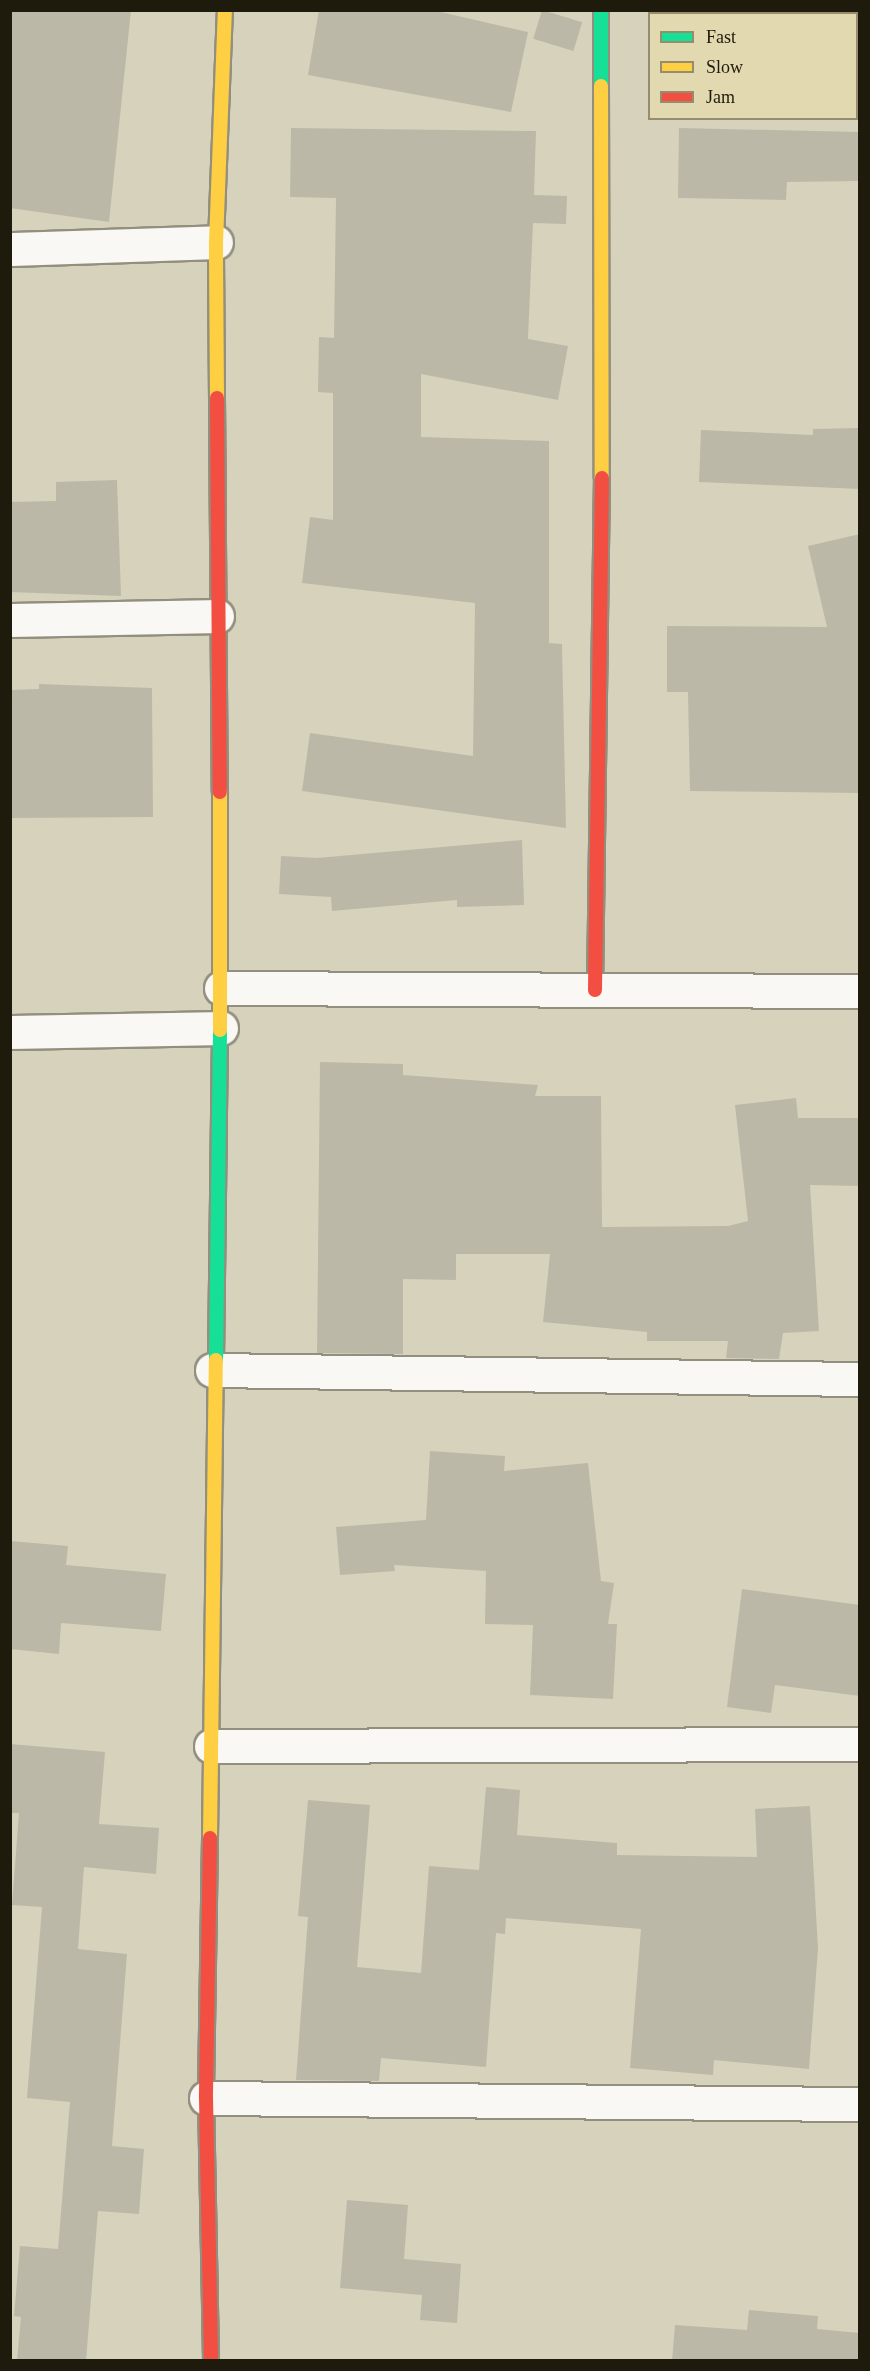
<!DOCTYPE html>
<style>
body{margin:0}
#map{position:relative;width:870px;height:2371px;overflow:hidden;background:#d7d2bc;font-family:Georgia,serif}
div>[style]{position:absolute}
.building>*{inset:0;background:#bcb8a7;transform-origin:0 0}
.roads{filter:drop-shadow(2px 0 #938f7e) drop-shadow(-2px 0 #938f7e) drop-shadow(0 2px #938f7e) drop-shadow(0 -2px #938f7e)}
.street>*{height:33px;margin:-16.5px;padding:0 16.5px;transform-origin:16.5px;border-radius:16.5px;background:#f9f8f5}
.fast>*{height:14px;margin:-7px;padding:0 7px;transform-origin:7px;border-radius:7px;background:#16e098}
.slow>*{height:14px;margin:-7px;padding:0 7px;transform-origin:7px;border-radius:7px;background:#ffcf43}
.jam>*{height:14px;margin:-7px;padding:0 7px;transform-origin:7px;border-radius:7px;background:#f24e42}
span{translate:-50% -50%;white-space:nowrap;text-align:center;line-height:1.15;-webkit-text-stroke:4.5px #e3d9b0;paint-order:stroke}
.frame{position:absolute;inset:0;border:12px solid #1f1b0c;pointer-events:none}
.legend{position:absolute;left:648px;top:12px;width:210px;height:108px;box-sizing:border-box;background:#e3d9b0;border:2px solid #958d6e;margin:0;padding:8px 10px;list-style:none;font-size:18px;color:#1f1b0c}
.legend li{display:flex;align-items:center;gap:12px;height:30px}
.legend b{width:30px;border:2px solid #958d6e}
</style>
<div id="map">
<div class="building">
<div style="clip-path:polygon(10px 10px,131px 10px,109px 222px,10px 208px)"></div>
<div style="clip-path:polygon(319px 10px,432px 10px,528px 32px,511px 112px,308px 75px)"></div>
<div style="left:542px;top:10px;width:42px;height:30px;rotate:17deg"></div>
<div style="clip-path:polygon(291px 128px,536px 131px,534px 195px,567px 196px,566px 224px,533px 223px,528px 339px,568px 346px,558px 400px,421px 374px,421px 437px,549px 441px,549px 643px,562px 644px,566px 828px,302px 791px,310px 733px,473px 756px,475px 603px,302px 583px,310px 517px,333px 520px,333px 393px,318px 392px,319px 337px,334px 338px,336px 198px,290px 197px)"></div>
<div style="clip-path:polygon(679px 128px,860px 132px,860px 181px,787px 182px,786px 200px,678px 198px)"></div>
<div style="clip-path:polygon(860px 428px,860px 489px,699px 482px,701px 430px,813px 435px,813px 429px)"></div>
<div style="clip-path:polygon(117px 480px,121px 596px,10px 592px,10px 502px,56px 501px,56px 482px)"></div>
<div style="clip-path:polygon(860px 534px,860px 793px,690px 791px,688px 692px,667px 692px,667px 626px,827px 627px,808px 546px)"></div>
<div style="clip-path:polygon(39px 684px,152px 688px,153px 817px,10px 818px,10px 690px,39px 689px)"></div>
<div style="clip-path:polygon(522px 840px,524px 905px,457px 907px,457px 900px,332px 911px,331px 897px,279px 894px,281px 856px,317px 858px)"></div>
<div style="clip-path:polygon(320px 1062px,403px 1064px,403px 1075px,538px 1085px,535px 1096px,601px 1096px,602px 1227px,728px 1226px,748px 1221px,735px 1105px,796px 1098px,798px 1118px,860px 1118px,860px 1186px,810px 1185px,819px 1331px,783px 1333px,779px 1359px,726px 1358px,728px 1341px,647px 1341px,647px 1332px,543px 1322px,550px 1254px,456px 1254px,456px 1280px,403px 1279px,403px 1354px,317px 1353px)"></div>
<div style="clip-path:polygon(430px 1451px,505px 1456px,504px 1471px,588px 1463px,601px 1581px,614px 1583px,608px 1624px,617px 1624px,613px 1699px,530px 1695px,533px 1625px,485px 1624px,486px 1571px,394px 1565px,395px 1571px,340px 1575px,336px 1527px,426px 1520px)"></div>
<div style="clip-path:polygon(10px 1541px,68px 1546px,66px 1565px,166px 1574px,161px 1631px,61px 1623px,59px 1654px,10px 1649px)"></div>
<div style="clip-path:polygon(742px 1589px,860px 1605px,860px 1696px,775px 1685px,771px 1713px,727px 1707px)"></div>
<div style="clip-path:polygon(10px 1744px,105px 1752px,99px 1824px,159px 1828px,156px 1874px,84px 1867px,78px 1949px,127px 1954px,112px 2146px,144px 2149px,139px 2214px,98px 2211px,86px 2361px,17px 2361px,21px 2317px,14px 2316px,20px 2246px,58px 2249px,70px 2102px,27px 2098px,42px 1907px,12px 1905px,19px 1813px,10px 1813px)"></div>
<div style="clip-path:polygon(486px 1787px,520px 1790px,517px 1835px,617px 1843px,617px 1855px,757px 1857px,755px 1809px,810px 1806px,818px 1949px,809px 2069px,714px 2060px,713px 2075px,630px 2068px,641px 1929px,506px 1918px,505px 1934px,496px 1933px,486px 2067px,381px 2058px,379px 2081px,296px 2080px,308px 1917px,298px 1916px,308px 1800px,370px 1805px,357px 1967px,421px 1973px,429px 1866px,479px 1870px)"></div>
<div style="clip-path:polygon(347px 2200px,408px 2205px,404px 2259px,461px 2264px,457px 2323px,420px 2320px,422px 2295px,340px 2288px)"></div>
<div style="clip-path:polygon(749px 2310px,818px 2316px,817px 2329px,860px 2333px,860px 2361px,672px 2361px,675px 2325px,747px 2330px)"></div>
</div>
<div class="roads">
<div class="street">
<div style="left:10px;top:249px;width:206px;rotate:-1.9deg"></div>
<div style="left:10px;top:620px;width:207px;rotate:-1.1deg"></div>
<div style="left:221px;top:988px;width:639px;rotate:0.27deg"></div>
<div style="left:10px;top:1032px;width:211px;rotate:-1.1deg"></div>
<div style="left:212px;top:1370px;width:648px;rotate:0.8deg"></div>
<div style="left:211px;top:1746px;width:649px;rotate:-0.18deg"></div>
<div style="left:206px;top:2098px;width:654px;rotate:0.53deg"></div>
</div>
<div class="fast">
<div style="left:601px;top:10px;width:76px;rotate:90deg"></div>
<div style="left:216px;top:1360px;width:330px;rotate:-89.3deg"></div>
</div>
<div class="slow">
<div style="left:601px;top:86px;width:392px;rotate:89.9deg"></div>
<div style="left:217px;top:398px;width:156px;rotate:-90.4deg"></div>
<div style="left:216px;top:242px;width:232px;rotate:-87.8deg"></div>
<div style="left:220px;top:792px;width:238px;rotate:90deg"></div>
<div style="left:210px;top:1838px;width:478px;rotate:-89.3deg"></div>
</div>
<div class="jam">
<div style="left:217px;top:398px;width:394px;rotate:89.6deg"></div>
<div style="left:595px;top:990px;width:512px;rotate:-89.22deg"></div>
<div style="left:210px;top:1838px;width:260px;rotate:90.9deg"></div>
<div style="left:206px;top:2098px;width:262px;rotate:88.9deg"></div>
</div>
</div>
<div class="frame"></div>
<ul class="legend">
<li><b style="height:8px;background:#16e098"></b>Fast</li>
<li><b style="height:8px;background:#ffcf43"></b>Slow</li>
<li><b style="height:8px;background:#f24e42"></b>Jam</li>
</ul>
</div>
